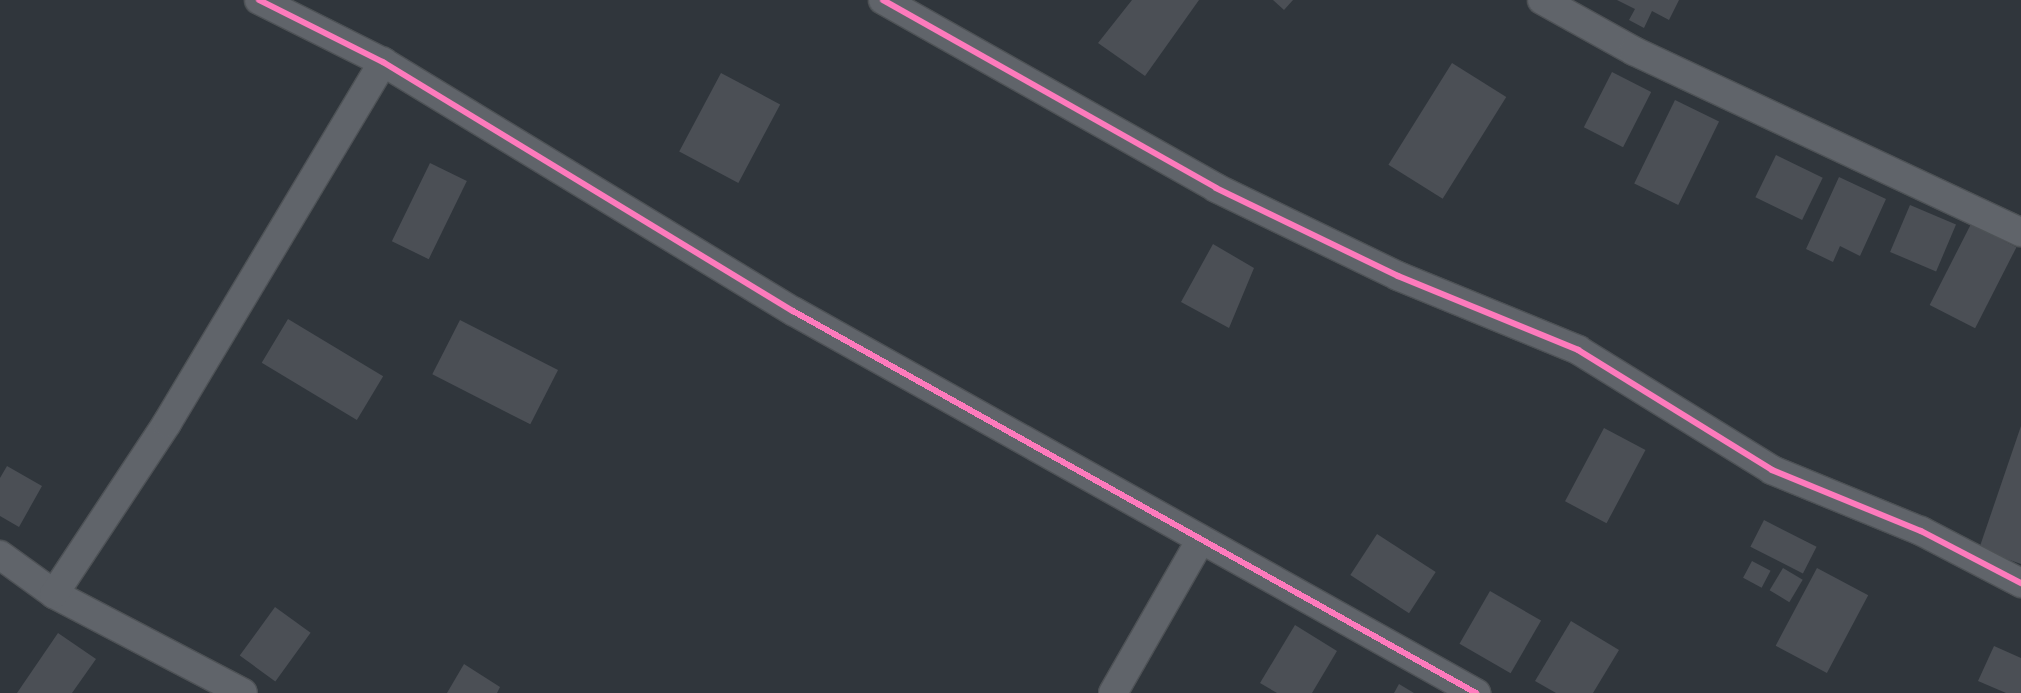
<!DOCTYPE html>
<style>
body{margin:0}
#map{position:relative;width:2021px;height:693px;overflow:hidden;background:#30363c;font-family:"Sofia Sans Condensed",sans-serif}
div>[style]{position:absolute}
.building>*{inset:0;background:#4b4f55;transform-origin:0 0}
.roads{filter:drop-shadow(1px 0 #4e5256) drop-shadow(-1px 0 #4e5256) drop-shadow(0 1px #4e5256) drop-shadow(0 -1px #4e5256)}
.minor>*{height:28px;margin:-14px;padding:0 14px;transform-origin:14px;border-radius:14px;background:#60646a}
.cycleway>*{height:6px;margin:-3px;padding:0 3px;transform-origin:3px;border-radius:3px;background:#fd7abc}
span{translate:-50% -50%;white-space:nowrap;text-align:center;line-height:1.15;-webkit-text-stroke:5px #242c36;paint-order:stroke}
</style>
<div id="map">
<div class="building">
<div style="clip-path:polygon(1132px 0,1199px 0,1145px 76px,1098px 43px)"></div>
<div style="clip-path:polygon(1273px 0,1293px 0,1284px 10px)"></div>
<div style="clip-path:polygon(1617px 0,1679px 0,1669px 20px,1652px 11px,1644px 28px,1629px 20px,1635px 9px)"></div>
<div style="left:1452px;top:63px;width:64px;height:120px;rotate:32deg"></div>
<div style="left:1612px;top:72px;width:44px;height:62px;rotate:27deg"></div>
<div style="left:721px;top:73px;width:67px;height:89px;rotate:28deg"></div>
<div style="left:1675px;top:100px;width:49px;height:93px;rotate:26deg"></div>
<div style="left:1776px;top:155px;width:52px;height:47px;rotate:26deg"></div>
<div style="left:430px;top:163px;width:41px;height:87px;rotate:26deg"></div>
<div style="clip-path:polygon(1839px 177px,1886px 199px,1860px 256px,1840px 246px,1833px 262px,1806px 249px)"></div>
<div style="left:1910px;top:205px;width:50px;height:51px;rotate:23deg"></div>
<div style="left:1971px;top:224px;width:51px;height:91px;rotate:27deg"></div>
<div style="clip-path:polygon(1213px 244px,1254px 268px,1229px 328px,1181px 302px)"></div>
<div style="left:288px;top:319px;width:111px;height:51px;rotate:31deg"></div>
<div style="left:460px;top:320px;width:110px;height:61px;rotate:27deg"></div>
<div style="clip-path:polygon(2021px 426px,2021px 564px,1979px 549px)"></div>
<div style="left:1604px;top:428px;width:47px;height:83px;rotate:28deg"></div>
<div style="clip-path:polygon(7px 466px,42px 486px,19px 527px,0 516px,0 478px)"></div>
<div style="left:1764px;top:520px;width:59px;height:30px;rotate:27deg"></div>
<div style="left:1377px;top:534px;width:70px;height:49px;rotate:33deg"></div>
<div style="left:1752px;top:561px;width:21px;height:19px;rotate:28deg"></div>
<div style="left:1783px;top:568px;width:23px;height:26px;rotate:31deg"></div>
<div style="left:1817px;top:568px;width:58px;height:88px;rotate:28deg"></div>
<div style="left:1490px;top:591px;width:59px;height:61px;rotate:30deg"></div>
<div style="left:275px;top:607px;width:44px;height:60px;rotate:36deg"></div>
<div style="clip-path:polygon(1571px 621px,1619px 650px,1593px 693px,1556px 693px,1535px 681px)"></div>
<div style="clip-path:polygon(1295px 625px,1337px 651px,1312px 693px,1277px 693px,1260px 683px)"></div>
<div style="clip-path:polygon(58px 633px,96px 659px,72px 693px,17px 693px)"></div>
<div style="clip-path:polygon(1994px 646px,2021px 658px,2021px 693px,2006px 693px,1978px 681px)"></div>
<div style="clip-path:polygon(464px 664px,500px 687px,497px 693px,447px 693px)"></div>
<div style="clip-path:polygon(1399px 684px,1414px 693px,1394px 693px)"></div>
</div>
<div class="roads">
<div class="minor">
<div style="left:259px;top:0;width:139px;rotate:26.6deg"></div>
<div style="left:383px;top:62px;width:480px;rotate:31.3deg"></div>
<div style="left:793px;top:311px;width:783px;rotate:29.22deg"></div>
<div style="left:883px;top:0;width:382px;rotate:29.4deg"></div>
<div style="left:1216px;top:188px;width:202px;rotate:25.8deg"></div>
<div style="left:1398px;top:276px;width:195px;rotate:22.3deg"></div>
<div style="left:1578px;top:350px;width:228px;rotate:31.7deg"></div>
<div style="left:1772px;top:470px;width:161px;rotate:22.3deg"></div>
<div style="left:1921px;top:531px;width:113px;rotate:27.5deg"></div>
<div style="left:1542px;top:0;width:105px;rotate:29deg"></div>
<div style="left:1634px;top:51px;width:427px;rotate:25.1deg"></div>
<div style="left:0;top:555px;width:67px;rotate:35.8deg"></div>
<div style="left:54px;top:594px;width:213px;rotate:27.6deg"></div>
<div style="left:54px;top:594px;width:205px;rotate:-56.5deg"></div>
<div style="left:167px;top:423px;width:421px;rotate:-59.1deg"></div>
<div style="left:1113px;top:693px;width:175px;rotate:-60.2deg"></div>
</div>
</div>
<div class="cycleway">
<div style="left:259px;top:0;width:139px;rotate:26.6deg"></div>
<div style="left:383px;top:62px;width:480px;rotate:31.3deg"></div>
<div style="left:793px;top:311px;width:783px;rotate:29.22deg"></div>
<div style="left:883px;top:0;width:382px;rotate:29.4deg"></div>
<div style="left:1216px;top:188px;width:202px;rotate:25.8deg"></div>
<div style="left:1398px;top:276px;width:195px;rotate:22.3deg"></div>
<div style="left:1578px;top:350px;width:228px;rotate:31.7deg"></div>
<div style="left:1772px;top:470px;width:161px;rotate:22.3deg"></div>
<div style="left:1921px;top:531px;width:113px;rotate:27.5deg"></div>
</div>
</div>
